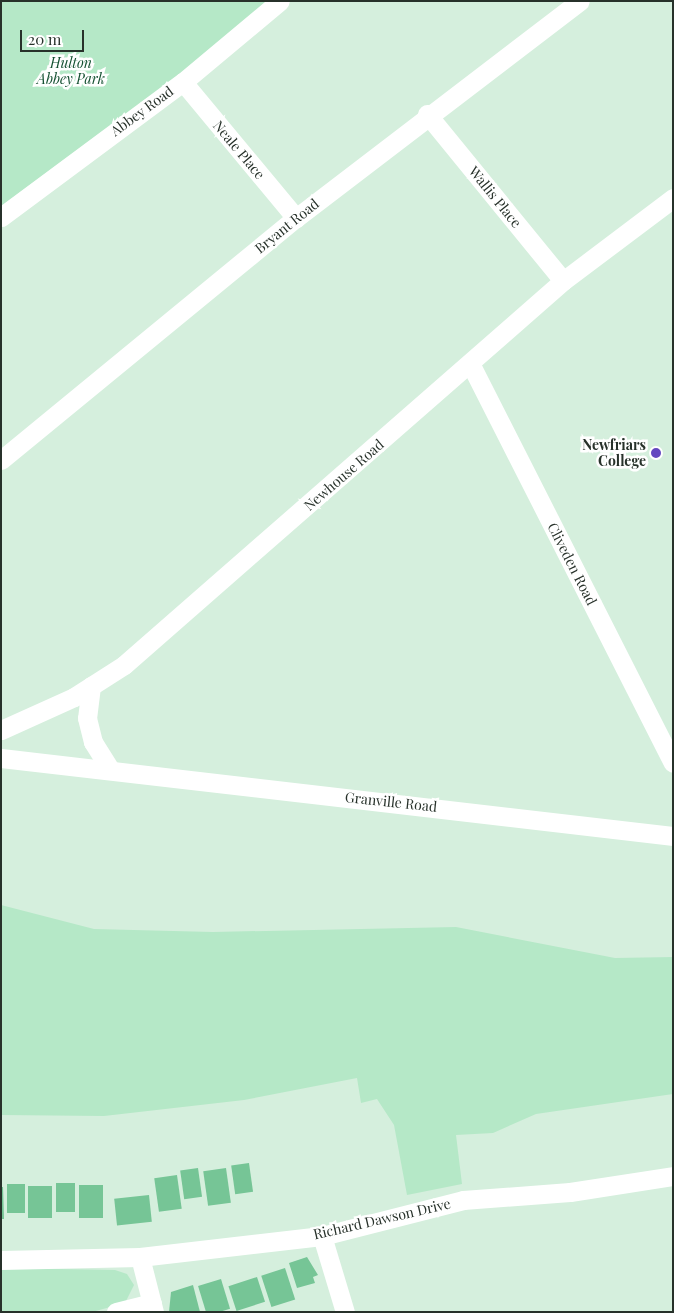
<!DOCTYPE html>
<style>
body{margin:0}
#map{position:relative;width:674px;height:1313px;overflow:hidden;background:#d5efdd;font-family:"Playfair Display",serif}
div>[style]{position:absolute}
.green>*{inset:0;background:#b5e8c7}
.building>*{inset:0;background:#76c596;transform-origin:0 0}
.minor>*{height:19px;margin:-9.5px;padding:0 9.5px;transform-origin:9.5px;border-radius:9.5px;background:#fff}
.dots>*{width:14px;height:14px;translate:-50% -50%;box-sizing:border-box;border:2px solid #fff;border-radius:50%}
span{translate:-50% -50%;white-space:nowrap;text-align:center;line-height:1.15;-webkit-text-stroke:5px #fff;paint-order:stroke}
.park-label{font-size:14px;color:#155132;font-style:italic}
.street-label{font-size:14px;color:#27312a}
.poi-label{font-size:14px;color:#27312a;font-weight:700}
.right{translate:-100% -50%;text-align:right}
.frame{position:absolute;inset:0;border:2px solid #27312a;pointer-events:none}
.scale{position:absolute;left:20px;top:30px;width:64px;height:22px;box-sizing:border-box;border:2px solid #27312a;border-top:0;padding-left:6px;font-size:15px;line-height:18px;white-space:nowrap;color:#27312a;-webkit-text-stroke:4px #fff;paint-order:stroke}
</style>
<div id="map">
<div class="green">
<div style="clip-path:polygon(1px 1px,268px 1px,179px 75px,1px 206px)"></div>
<div style="clip-path:polygon(1px 905px,94px 929px,213px 932px,456px 927px,615px 958px,673px 957px,673px 1094px,536px 1114px,493px 1133px,456px 1135px,462px 1184px,407px 1195px,394px 1125px,377px 1099px,361px 1103px,357px 1078px,244px 1100px,104px 1116px,1px 1115px)"></div>
<div style="clip-path:polygon(1px 1268px,115px 1270px,127px 1274px,134px 1285px,125px 1303px,92px 1312px,1px 1312px)"></div>
</div>
<div class="building">
<div style="left:249px;top:1163px;width:29px;height:18px;rotate:82deg"></div>
<div style="left:198px;top:1168px;width:29px;height:18px;rotate:82deg"></div>
<div style="left:226px;top:1168px;width:35px;height:23px;rotate:82deg"></div>
<div style="left:177px;top:1175px;width:34px;height:23px;rotate:82deg"></div>
<div style="left:56px;top:1183px;width:19px;height:29px"></div>
<div style="left:7px;top:1184px;width:18px;height:29px"></div>
<div style="left:103px;top:1185px;width:33px;height:24px;rotate:90deg"></div>
<div style="left:28px;top:1186px;width:24px;height:32px"></div>
<div style="clip-path:polygon(1px 1187px,3px 1187px,4px 1219px,1px 1219px)"></div>
<div style="left:149px;top:1195px;width:27px;height:35px;rotate:84deg"></div>
<div style="clip-path:polygon(307px 1257px,318px 1275px,313px 1277px,315px 1283px,297px 1288px,289px 1263px)"></div>
<div style="left:285px;top:1268px;width:33px;height:25px;rotate:72deg"></div>
<div style="left:257px;top:1277px;width:26px;height:30px;rotate:72deg"></div>
<div style="left:221px;top:1279px;width:31px;height:24px;rotate:73deg"></div>
<div style="clip-path:polygon(193px 1285px,200px 1312px,169px 1312px,171px 1292px)"></div>
</div>
<div class="minor">
<div style="left:183px;top:82px;width:177px;rotate:50.3deg"></div>
<div style="left:427px;top:114px;width:215px;rotate:50.8deg"></div>
<div style="left:1px;top:217px;width:227px;rotate:-36.6deg"></div>
<div style="left:183px;top:82px;width:126px;rotate:-39.9deg"></div>
<div style="left:471px;top:365px;width:446px;rotate:63.1deg"></div>
<div style="left:1px;top:460px;width:382px;rotate:-39.4deg"></div>
<div style="left:296px;top:218px;width:357px;rotate:-37.4deg"></div>
<div style="left:91px;top:686px;width:32px;rotate:97deg"></div>
<div style="left:87px;top:718px;width:25px;rotate:76deg"></div>
<div style="left:93px;top:742px;width:31px;rotate:58deg"></div>
<div style="left:1px;top:730px;width:80px;rotate:-24.3deg"></div>
<div style="left:74px;top:697px;width:59px;rotate:-32.6deg"></div>
<div style="left:124px;top:665px;width:583px;rotate:-41.18deg"></div>
<div style="left:563px;top:281px;width:138px;rotate:-37deg"></div>
<div style="left:1px;top:758px;width:677px;rotate:6.62deg"></div>
<div style="left:322px;top:1236px;width:79px;rotate:73.2deg"></div>
<div style="left:140px;top:1257px;width:57px;rotate:75.7deg"></div>
<div style="left:1px;top:1260px;width:139px;rotate:-1.2deg"></div>
<div style="left:140px;top:1257px;width:183px;rotate:-6.6deg"></div>
<div style="left:322px;top:1236px;width:146px;rotate:-14.3deg"></div>
<div style="left:463px;top:1200px;width:107px;rotate:-4.3deg"></div>
<div style="left:570px;top:1192px;width:104px;rotate:-8.8deg"></div>
<div style="left:116px;top:1312px;width:37px;rotate:-14deg"></div>
</div>
<div class="dots">
<div style="left:656px;top:453px;background:#6447c0"></div>
</div>
<div class="park-label">
<span style="left:71px;top:71px">Hulton<br>Abbey Park</span>
</div>
<div class="street-label">
<span style="left:142px;top:111px;rotate:-36deg">Abbey Road</span>
<span style="left:239px;top:150px;rotate:50deg">Neale Place</span>
<span style="left:495px;top:197px;rotate:51deg">Wallis Place</span>
<span style="left:287px;top:226px;rotate:-39deg">Bryant Road</span>
<span style="left:344px;top:475px;rotate:-41deg">Newhouse Road</span>
<span style="left:572px;top:564px;rotate:63deg">Cliveden Road</span>
<span style="left:391px;top:802px;rotate:6deg">Granville Road</span>
<span style="left:382px;top:1219px;rotate:-13deg">Richard Dawson Drive</span>
</div>
<div class="poi-label">
<span class="right" style="left:646px;top:453px">Newfriars<br>College</span>
</div>
<div class="frame"></div>
<div class="scale">20 m</div>
</div>
